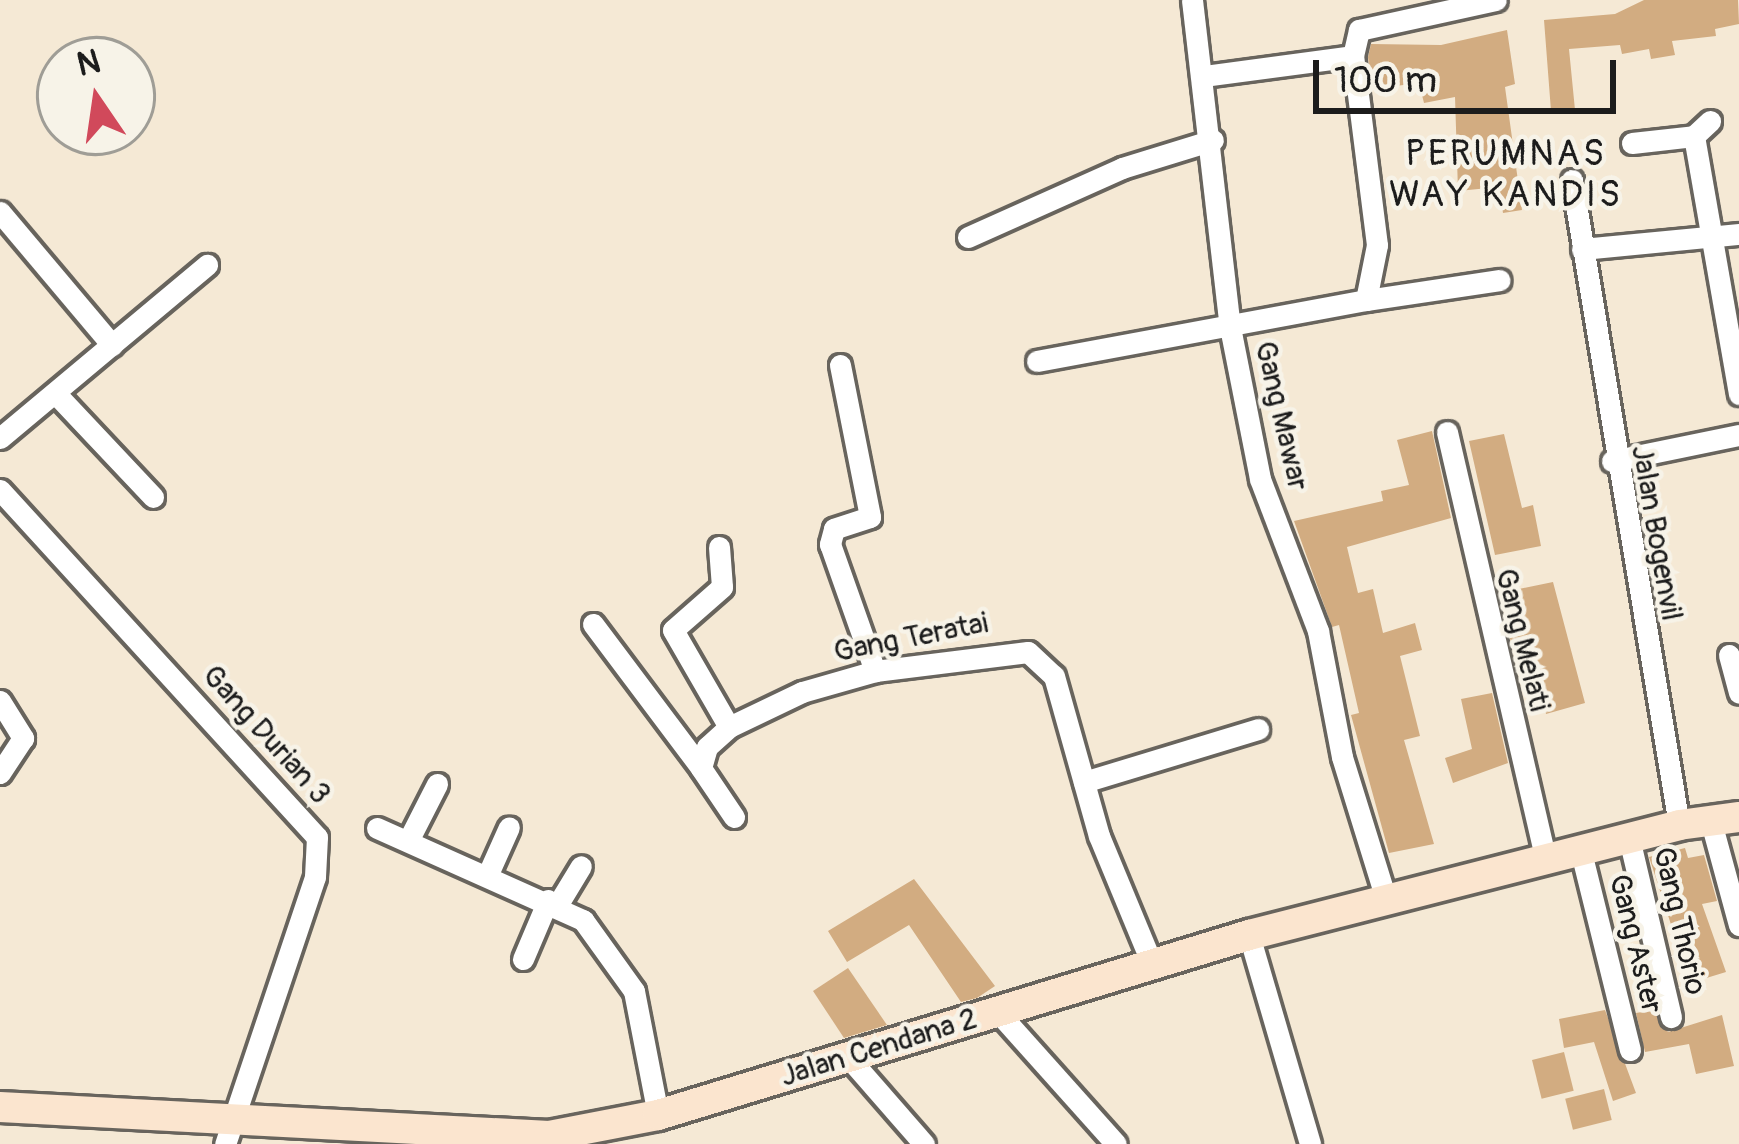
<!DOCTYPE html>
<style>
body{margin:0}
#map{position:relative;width:1739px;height:1144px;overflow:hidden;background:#f5e9d5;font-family:Pangolin,sans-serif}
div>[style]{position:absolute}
.building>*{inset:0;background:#d2ac81;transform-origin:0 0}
.roads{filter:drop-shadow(3px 0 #68645d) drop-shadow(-3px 0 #68645d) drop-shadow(0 3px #68645d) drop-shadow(0 -3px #68645d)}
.street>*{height:21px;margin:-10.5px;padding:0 10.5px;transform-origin:10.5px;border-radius:10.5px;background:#fff}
.secondary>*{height:30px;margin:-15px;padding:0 15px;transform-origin:15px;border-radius:15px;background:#fbe5cf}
span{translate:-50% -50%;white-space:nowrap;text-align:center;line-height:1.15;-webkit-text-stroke:9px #f7f3e8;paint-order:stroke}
.street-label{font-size:30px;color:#1c1c1c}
.quarter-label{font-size:36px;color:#1c1c1c;letter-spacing:3px}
.north{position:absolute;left:36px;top:36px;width:120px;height:120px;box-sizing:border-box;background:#f7f3e8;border:3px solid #9f9d96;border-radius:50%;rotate:347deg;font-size:33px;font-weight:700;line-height:48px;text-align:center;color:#1c1c1c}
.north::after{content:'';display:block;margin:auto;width:42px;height:54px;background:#d1495b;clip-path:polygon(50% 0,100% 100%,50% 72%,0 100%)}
.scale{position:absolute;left:1313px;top:60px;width:303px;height:54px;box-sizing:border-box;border:6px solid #1c1c1c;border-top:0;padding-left:15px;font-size:36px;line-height:42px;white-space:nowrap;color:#1c1c1c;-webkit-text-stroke:9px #f7f3e8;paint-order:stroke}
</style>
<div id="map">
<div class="building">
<div style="clip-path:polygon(1644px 0,1738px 0,1739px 24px,1715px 29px,1716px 36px,1672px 41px,1675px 55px,1651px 59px,1649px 49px,1622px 54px,1620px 45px,1569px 49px,1575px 110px,1551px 111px,1544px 20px,1615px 14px)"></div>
<div style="clip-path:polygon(1507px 30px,1515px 84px,1505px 87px,1522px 210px,1503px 213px,1499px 187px,1458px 191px,1455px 97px,1424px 103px,1419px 83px,1372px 89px,1368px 57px,1371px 44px,1441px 45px)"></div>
<div style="clip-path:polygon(1432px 431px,1451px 518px,1347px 547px,1358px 593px,1373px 589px,1383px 633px,1415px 623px,1422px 650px,1400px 656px,1420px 736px,1404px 740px,1434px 844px,1389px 853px,1351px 715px,1359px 713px,1339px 625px,1332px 627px,1294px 521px,1383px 501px,1381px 491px,1409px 485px,1397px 440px)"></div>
<div style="clip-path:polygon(1504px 434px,1522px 508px,1533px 505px,1541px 546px,1495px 555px,1469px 441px)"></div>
<div style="clip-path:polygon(1553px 582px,1585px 703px,1546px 714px,1534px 655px,1514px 657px,1510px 638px,1524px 635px,1514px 590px)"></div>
<div style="clip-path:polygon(1492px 693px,1508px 763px,1453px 783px,1445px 758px,1472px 749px,1461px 699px)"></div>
<div style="clip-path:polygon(1685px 848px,1688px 858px,1704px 855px,1717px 901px,1702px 904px,1726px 972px,1690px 983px,1649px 857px)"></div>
<div style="clip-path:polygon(914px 879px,995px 986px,977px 998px,961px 1002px,909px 925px,847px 962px,828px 931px)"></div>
<div style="clip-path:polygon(848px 968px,887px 1025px,844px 1038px,813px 991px)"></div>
<div style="clip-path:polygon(1605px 1010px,1636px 1093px,1613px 1101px,1594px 1042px,1564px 1048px,1559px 1019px)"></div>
<div style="clip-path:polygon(1654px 1010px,1668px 1032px,1722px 1015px,1734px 1066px,1696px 1074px,1689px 1044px,1645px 1052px,1636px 1013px)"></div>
<div style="left:1564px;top:1052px;width:40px;height:33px;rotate:76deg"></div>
<div style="left:1604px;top:1089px;width:32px;height:40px;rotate:76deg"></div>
</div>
<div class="roads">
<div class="street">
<div style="left:1192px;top:0;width:324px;rotate:83.4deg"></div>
<div style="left:1229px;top:322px;width:160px;rotate:78.8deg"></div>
<div style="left:1260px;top:479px;width:163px;rotate:69.1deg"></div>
<div style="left:1318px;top:631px;width:128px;rotate:79.2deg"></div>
<div style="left:1342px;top:757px;width:152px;rotate:72.8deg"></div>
<div style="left:1204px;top:76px;width:150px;rotate:-7.6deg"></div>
<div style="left:1694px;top:136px;width:262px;rotate:80.1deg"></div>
<div style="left:1632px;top:143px;width:62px;rotate:-6.4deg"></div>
<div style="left:1694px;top:136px;width:22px;rotate:-43deg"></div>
<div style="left:1572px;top:180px;width:654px;rotate:80.58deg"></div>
<div style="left:0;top:212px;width:174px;rotate:49.9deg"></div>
<div style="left:968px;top:237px;width:169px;rotate:-24.1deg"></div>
<div style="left:1122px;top:168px;width:95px;rotate:-17.1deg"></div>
<div style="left:1582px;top:249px;width:158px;rotate:-5.5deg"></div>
<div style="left:1366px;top:300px;width:135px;rotate:-8.5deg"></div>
<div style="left:1037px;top:361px;width:335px;rotate:-10.5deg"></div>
<div style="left:1366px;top:300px;width:56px;rotate:-78.7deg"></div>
<div style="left:1377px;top:245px;width:191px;rotate:-97.2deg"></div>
<div style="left:1353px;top:56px;width:27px;rotate:-77deg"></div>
<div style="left:1359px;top:30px;width:140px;rotate:-12.4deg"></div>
<div style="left:840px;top:365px;width:155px;rotate:78.8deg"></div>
<div style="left:870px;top:517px;width:38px;rotate:162deg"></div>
<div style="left:834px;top:529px;width:16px;rotate:105deg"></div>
<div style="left:830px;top:544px;width:135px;rotate:70.5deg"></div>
<div style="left:57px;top:395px;width:140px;rotate:46.7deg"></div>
<div style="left:1447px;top:432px;width:439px;rotate:77deg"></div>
<div style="left:0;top:438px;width:270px;rotate:-39.9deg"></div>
<div style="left:1612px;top:461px;width:130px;rotate:-11.6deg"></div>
<div style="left:0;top:490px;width:470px;rotate:47.6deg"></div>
<div style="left:317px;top:837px;width:40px;rotate:92.9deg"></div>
<div style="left:315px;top:877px;width:282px;rotate:108.6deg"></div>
<div style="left:719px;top:547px;width:40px;rotate:85.7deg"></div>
<div style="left:722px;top:587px;width:65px;rotate:138.7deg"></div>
<div style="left:673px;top:630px;width:112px;rotate:60deg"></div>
<div style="left:593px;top:624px;width:180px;rotate:53.1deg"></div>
<div style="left:1729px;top:655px;width:39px;rotate:75deg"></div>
<div style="left:0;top:701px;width:44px;rotate:58.1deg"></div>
<div style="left:23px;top:738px;width:42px;rotate:123.3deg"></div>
<div style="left:1084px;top:782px;width:182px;rotate:-16.9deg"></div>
<div style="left:734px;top:817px;width:59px;rotate:-124deg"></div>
<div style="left:701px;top:768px;width:22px;rotate:-74deg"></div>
<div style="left:707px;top:747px;width:30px;rotate:-42deg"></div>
<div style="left:729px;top:727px;width:81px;rotate:-25.6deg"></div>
<div style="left:802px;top:692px;width:76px;rotate:-16deg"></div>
<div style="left:875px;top:671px;width:154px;rotate:-7.1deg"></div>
<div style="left:1028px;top:652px;width:35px;rotate:43deg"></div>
<div style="left:1054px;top:676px;width:166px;rotate:74.3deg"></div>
<div style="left:1099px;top:836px;width:139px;rotate:67.5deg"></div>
<div style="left:1711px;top:822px;width:107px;rotate:74.8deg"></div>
<div style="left:377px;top:828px;width:226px;rotate:24.1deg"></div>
<div style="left:583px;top:920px;width:87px;rotate:54.3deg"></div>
<div style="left:634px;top:991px;width:126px;rotate:79deg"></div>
<div style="left:1629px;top:838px;width:184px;rotate:76.8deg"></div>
<div style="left:408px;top:841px;width:64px;rotate:-63deg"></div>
<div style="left:1581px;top:852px;width:204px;rotate:76.1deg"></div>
<div style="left:488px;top:874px;width:51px;rotate:-65.9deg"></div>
<div style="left:558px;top:904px;width:44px;rotate:-58.8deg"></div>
<div style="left:1249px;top:935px;width:218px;rotate:73.7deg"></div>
<div style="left:523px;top:959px;width:64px;rotate:-67deg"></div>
<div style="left:997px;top:1011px;width:178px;rotate:48.2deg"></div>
<div style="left:849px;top:1058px;width:114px;rotate:48.9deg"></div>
</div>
<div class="secondary">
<div style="left:0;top:1107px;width:550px;rotate:3.02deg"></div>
<div style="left:549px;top:1136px;width:111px;rotate:-10.9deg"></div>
<div style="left:658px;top:1115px;width:618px;rotate:-16.94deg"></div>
<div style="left:1249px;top:935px;width:444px;rotate:-14.3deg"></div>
<div style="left:1679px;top:825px;width:61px;rotate:-7.6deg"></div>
</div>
</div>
<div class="street-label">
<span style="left:1281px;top:416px;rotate:77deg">Gang Mawar</span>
<span style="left:1656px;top:533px;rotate:80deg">Jalan Bogenvil</span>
<span style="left:911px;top:638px;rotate:-11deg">Gang Teratai</span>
<span style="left:1522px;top:640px;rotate:76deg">Gang Melati</span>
<span style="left:266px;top:735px;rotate:48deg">Gang Durian 3</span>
<span style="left:1679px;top:921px;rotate:77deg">Gang Thorio</span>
<span style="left:1635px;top:944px;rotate:76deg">Gang Aster</span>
<span style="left:879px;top:1048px;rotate:-17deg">Jalan Cendana 2</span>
</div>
<div class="quarter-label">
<span style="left:1506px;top:174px">PERUMNAS<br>WAY KANDIS</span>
</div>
<div class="north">N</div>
<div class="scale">100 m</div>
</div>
